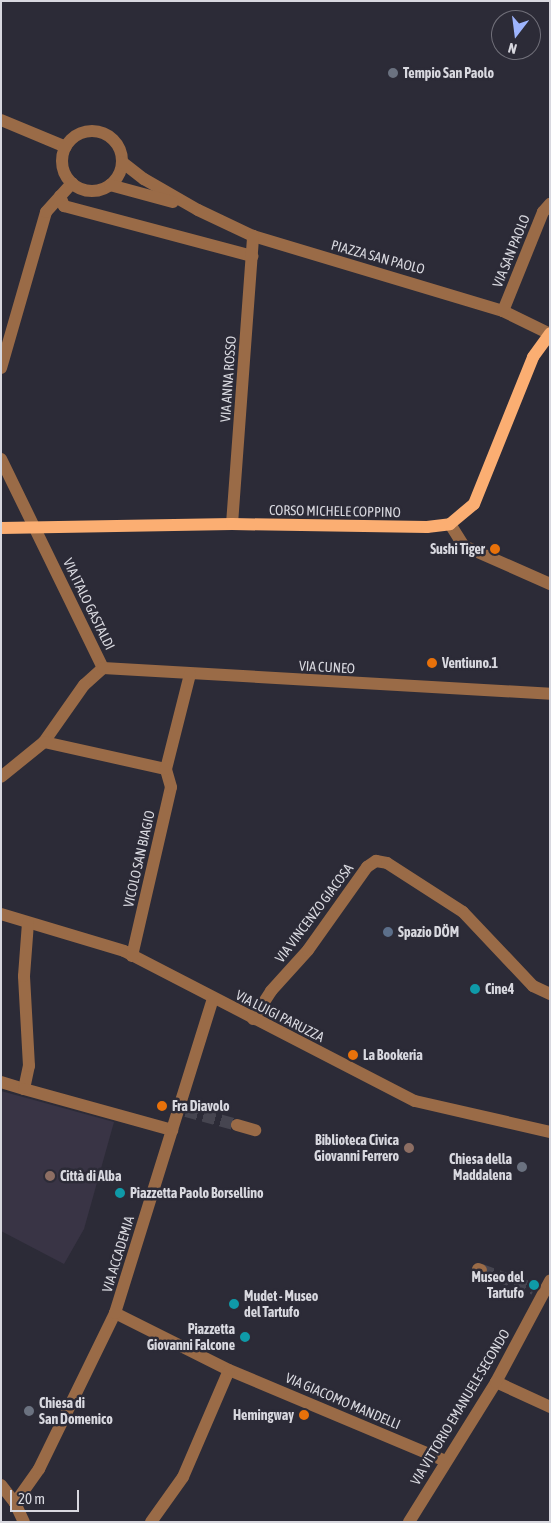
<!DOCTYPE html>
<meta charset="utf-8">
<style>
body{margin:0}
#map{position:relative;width:551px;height:1523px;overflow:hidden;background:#2c2b37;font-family:"Asap Condensed",sans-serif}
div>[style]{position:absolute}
.education>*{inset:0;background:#393445}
.minor-tunnel>*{height:12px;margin-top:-6px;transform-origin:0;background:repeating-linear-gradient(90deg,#464550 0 12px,transparent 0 18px)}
.minor>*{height:12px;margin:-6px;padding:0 6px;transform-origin:6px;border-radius:6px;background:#9a6b47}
.minor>.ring{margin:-6px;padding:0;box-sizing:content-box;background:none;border:12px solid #9a6b47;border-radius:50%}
.major>*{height:12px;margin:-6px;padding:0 6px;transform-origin:6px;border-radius:6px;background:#fbae72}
.dots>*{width:14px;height:14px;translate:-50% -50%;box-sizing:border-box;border:2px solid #2c2b37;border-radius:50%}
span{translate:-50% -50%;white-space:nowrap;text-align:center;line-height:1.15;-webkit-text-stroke:5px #2c2b37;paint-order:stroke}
.poi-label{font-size:14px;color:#d8d8df;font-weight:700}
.left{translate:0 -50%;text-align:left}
.right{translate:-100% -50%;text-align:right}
.street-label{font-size:14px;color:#d8d8df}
.frame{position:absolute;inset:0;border:2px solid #d8d8df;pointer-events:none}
.north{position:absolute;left:491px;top:10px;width:50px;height:50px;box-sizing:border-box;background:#2c2b37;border:1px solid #71707a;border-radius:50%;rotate:195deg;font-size:14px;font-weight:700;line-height:20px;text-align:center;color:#d8d8df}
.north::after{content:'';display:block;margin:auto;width:18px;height:22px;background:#9db4fd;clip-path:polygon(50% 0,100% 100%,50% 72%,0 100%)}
.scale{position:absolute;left:10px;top:1490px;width:69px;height:22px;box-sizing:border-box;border:2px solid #d8d8df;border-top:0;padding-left:6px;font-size:15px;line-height:18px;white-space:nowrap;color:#d8d8df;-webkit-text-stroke:4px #2c2b37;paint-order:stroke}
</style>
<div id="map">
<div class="education">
<div style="clip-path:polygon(1px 1091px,114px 1122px,84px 1229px,64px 1264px,1px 1231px)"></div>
</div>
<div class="minor-tunnel">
<div style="left:186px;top:1111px;width:53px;rotate:15.4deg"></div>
<div style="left:481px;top:1270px;width:56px;rotate:19.7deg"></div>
</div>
<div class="minor">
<div style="left:1px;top:120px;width:70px;rotate:22.6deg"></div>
<div class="ring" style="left:62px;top:131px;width:48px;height:48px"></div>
<div style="left:122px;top:162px;width:28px;rotate:38deg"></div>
<div style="left:144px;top:179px;width:62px;rotate:29.9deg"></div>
<div style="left:198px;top:210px;width:61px;rotate:25.3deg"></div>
<div style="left:253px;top:236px;width:261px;rotate:16.7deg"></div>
<div style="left:503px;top:311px;width:52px;rotate:26.1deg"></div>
<div style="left:110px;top:185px;width:65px;rotate:15.1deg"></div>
<div style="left:60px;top:196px;width:11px;rotate:68deg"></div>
<div style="left:64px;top:206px;width:195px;rotate:14.9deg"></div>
<div style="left:503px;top:311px;width:107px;rotate:-68deg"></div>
<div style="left:543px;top:212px;width:11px;rotate:-49deg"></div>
<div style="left:1px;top:368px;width:162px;rotate:-73.9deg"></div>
<div style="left:46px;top:212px;width:39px;rotate:-48deg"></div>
<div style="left:1px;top:459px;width:233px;rotate:64deg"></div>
<div style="left:103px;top:668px;width:25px;rotate:138deg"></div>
<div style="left:84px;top:685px;width:70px;rotate:125.1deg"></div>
<div style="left:44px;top:742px;width:55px;rotate:140.9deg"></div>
<div style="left:232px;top:524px;width:289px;rotate:-85.8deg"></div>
<div style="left:450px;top:524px;width:26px;rotate:58deg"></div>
<div style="left:464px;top:546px;width:94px;rotate:23.8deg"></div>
<div style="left:103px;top:668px;width:448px;rotate:3.3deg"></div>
<div style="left:44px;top:742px;width:125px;rotate:12.5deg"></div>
<div style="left:1px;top:914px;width:128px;rotate:16.7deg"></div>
<div style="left:124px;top:951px;width:327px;rotate:27.3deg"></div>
<div style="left:415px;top:1101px;width:139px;rotate:12.9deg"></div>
<div style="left:132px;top:956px;width:173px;rotate:-77deg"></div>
<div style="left:171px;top:787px;width:19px;rotate:-106deg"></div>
<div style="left:166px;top:769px;width:98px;rotate:-75.8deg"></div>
<div style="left:253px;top:1019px;width:33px;rotate:-57deg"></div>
<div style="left:271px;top:991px;width:55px;rotate:-47.9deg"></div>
<div style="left:308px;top:950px;width:102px;rotate:-54.6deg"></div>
<div style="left:367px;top:867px;width:11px;rotate:-34deg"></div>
<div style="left:376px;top:861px;width:11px;rotate:10deg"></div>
<div style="left:387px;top:863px;width:90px;rotate:32.8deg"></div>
<div style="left:463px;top:912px;width:102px;rotate:46.6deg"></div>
<div style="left:533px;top:986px;width:19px;rotate:25deg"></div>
<div style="left:1px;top:1082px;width:24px;rotate:17deg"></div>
<div style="left:24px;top:1089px;width:24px;rotate:-78deg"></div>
<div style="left:29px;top:1066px;width:90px;rotate:-93.2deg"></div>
<div style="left:24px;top:976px;width:53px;rotate:-85.7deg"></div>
<div style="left:24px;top:1089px;width:154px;rotate:15.5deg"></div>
<div style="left:237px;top:1125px;width:19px;rotate:16deg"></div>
<div style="left:478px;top:1269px;width:3px;rotate:18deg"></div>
<div style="left:115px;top:1313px;width:127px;rotate:26.6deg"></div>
<div style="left:229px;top:1370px;width:235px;rotate:22.8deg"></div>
<div style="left:496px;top:1382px;width:60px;rotate:24.8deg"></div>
<div style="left:1px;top:1485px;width:23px;rotate:52deg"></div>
<div style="left:15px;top:1503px;width:21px;rotate:65deg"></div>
<div style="left:15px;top:1503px;width:42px;rotate:-54.8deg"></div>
<div style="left:39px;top:1469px;width:174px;rotate:-64deg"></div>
<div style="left:115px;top:1313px;width:330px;rotate:-72.7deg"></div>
<div style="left:151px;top:1522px;width:55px;rotate:-54.6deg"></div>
<div style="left:183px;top:1477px;width:116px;rotate:-66.7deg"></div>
<div style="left:409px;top:1522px;width:165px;rotate:-58.1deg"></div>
<div style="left:496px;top:1382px;width:115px;rotate:-61.9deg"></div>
</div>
<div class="major">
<div style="left:1px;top:528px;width:231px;rotate:-1deg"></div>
<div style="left:232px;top:524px;width:195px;rotate:0.9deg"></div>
<div style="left:427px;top:527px;width:23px;rotate:-7deg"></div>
<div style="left:450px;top:524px;width:31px;rotate:-40deg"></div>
<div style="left:474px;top:504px;width:158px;rotate:-68.1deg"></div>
<div style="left:533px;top:357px;width:29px;rotate:-54deg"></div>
</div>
<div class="dots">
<div style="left:393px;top:73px;background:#6b7280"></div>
<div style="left:495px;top:549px;background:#e8710a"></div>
<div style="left:432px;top:663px;background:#e8710a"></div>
<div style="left:388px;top:932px;background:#5c6f8a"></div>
<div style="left:475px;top:989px;background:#0f9aa8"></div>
<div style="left:353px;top:1055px;background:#e8710a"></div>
<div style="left:162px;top:1106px;background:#e8710a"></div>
<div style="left:409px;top:1148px;background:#8d6e63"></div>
<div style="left:522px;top:1167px;background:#6b7280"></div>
<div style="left:50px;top:1176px;background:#8d6e63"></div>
<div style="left:120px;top:1193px;background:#0f9aa8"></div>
<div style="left:534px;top:1285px;background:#0f9aa8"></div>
<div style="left:234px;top:1304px;background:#0f9aa8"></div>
<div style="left:245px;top:1337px;background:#0f9aa8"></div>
<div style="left:29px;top:1411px;background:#6b7280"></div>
<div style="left:304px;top:1415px;background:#e8710a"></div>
</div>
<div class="poi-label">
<span class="left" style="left:403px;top:73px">Tempio San Paolo</span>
<span class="right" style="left:485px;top:549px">Sushi Tiger</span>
<span class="left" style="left:442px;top:663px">Ventiuno.1</span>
<span class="left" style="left:398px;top:932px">Spazio DÖM</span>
<span class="left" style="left:485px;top:989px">Cine4</span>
<span class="left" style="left:363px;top:1055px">La Bookeria</span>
<span class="left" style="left:172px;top:1106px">Fra Diavolo</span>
<span class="right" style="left:399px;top:1148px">Biblioteca Civica<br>Giovanni Ferrero</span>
<span class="right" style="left:512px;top:1167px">Chiesa della<br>Maddalena</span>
<span class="left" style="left:60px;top:1176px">Città di Alba</span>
<span class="left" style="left:130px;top:1193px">Piazzetta Paolo Borsellino</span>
<span class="right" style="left:524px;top:1285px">Museo del<br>Tartufo</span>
<span class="left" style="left:244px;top:1304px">Mudet - Museo<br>del Tartufo</span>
<span class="right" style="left:235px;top:1337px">Piazzetta<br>Giovanni Falcone</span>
<span class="left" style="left:39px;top:1411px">Chiesa di<br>San Domenico</span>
<span class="right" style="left:294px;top:1415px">Hemingway</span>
</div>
<div class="street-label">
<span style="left:511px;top:251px;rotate:-68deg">VIA SAN PAOLO</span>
<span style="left:378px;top:257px;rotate:15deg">PIAZZA SAN PAOLO</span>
<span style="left:228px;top:379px;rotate:-86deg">VIA ANNA ROSSO</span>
<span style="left:335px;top:511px;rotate:1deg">CORSO MICHELE COPPINO</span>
<span style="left:89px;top:604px;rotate:64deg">VIA ITALO GASTALDI</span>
<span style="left:327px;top:667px;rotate:3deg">VIA CUNEO</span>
<span style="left:139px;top:859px;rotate:-77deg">VICOLO SAN BIAGIO</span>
<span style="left:314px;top:913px;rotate:-53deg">VIA VINCENZO GIACOSA</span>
<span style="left:280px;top:1016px;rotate:27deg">VIA LUIGI PARUZZA</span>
<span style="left:118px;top:1254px;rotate:-73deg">VIA ACCADEMIA</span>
<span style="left:343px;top:1401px;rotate:23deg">VIA GIACOMO MANDELLI</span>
<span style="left:460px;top:1407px;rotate:-59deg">VIA VITTORIO EMANUELE SECONDO</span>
</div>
<div class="frame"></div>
<div class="north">N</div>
<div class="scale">20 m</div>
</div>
